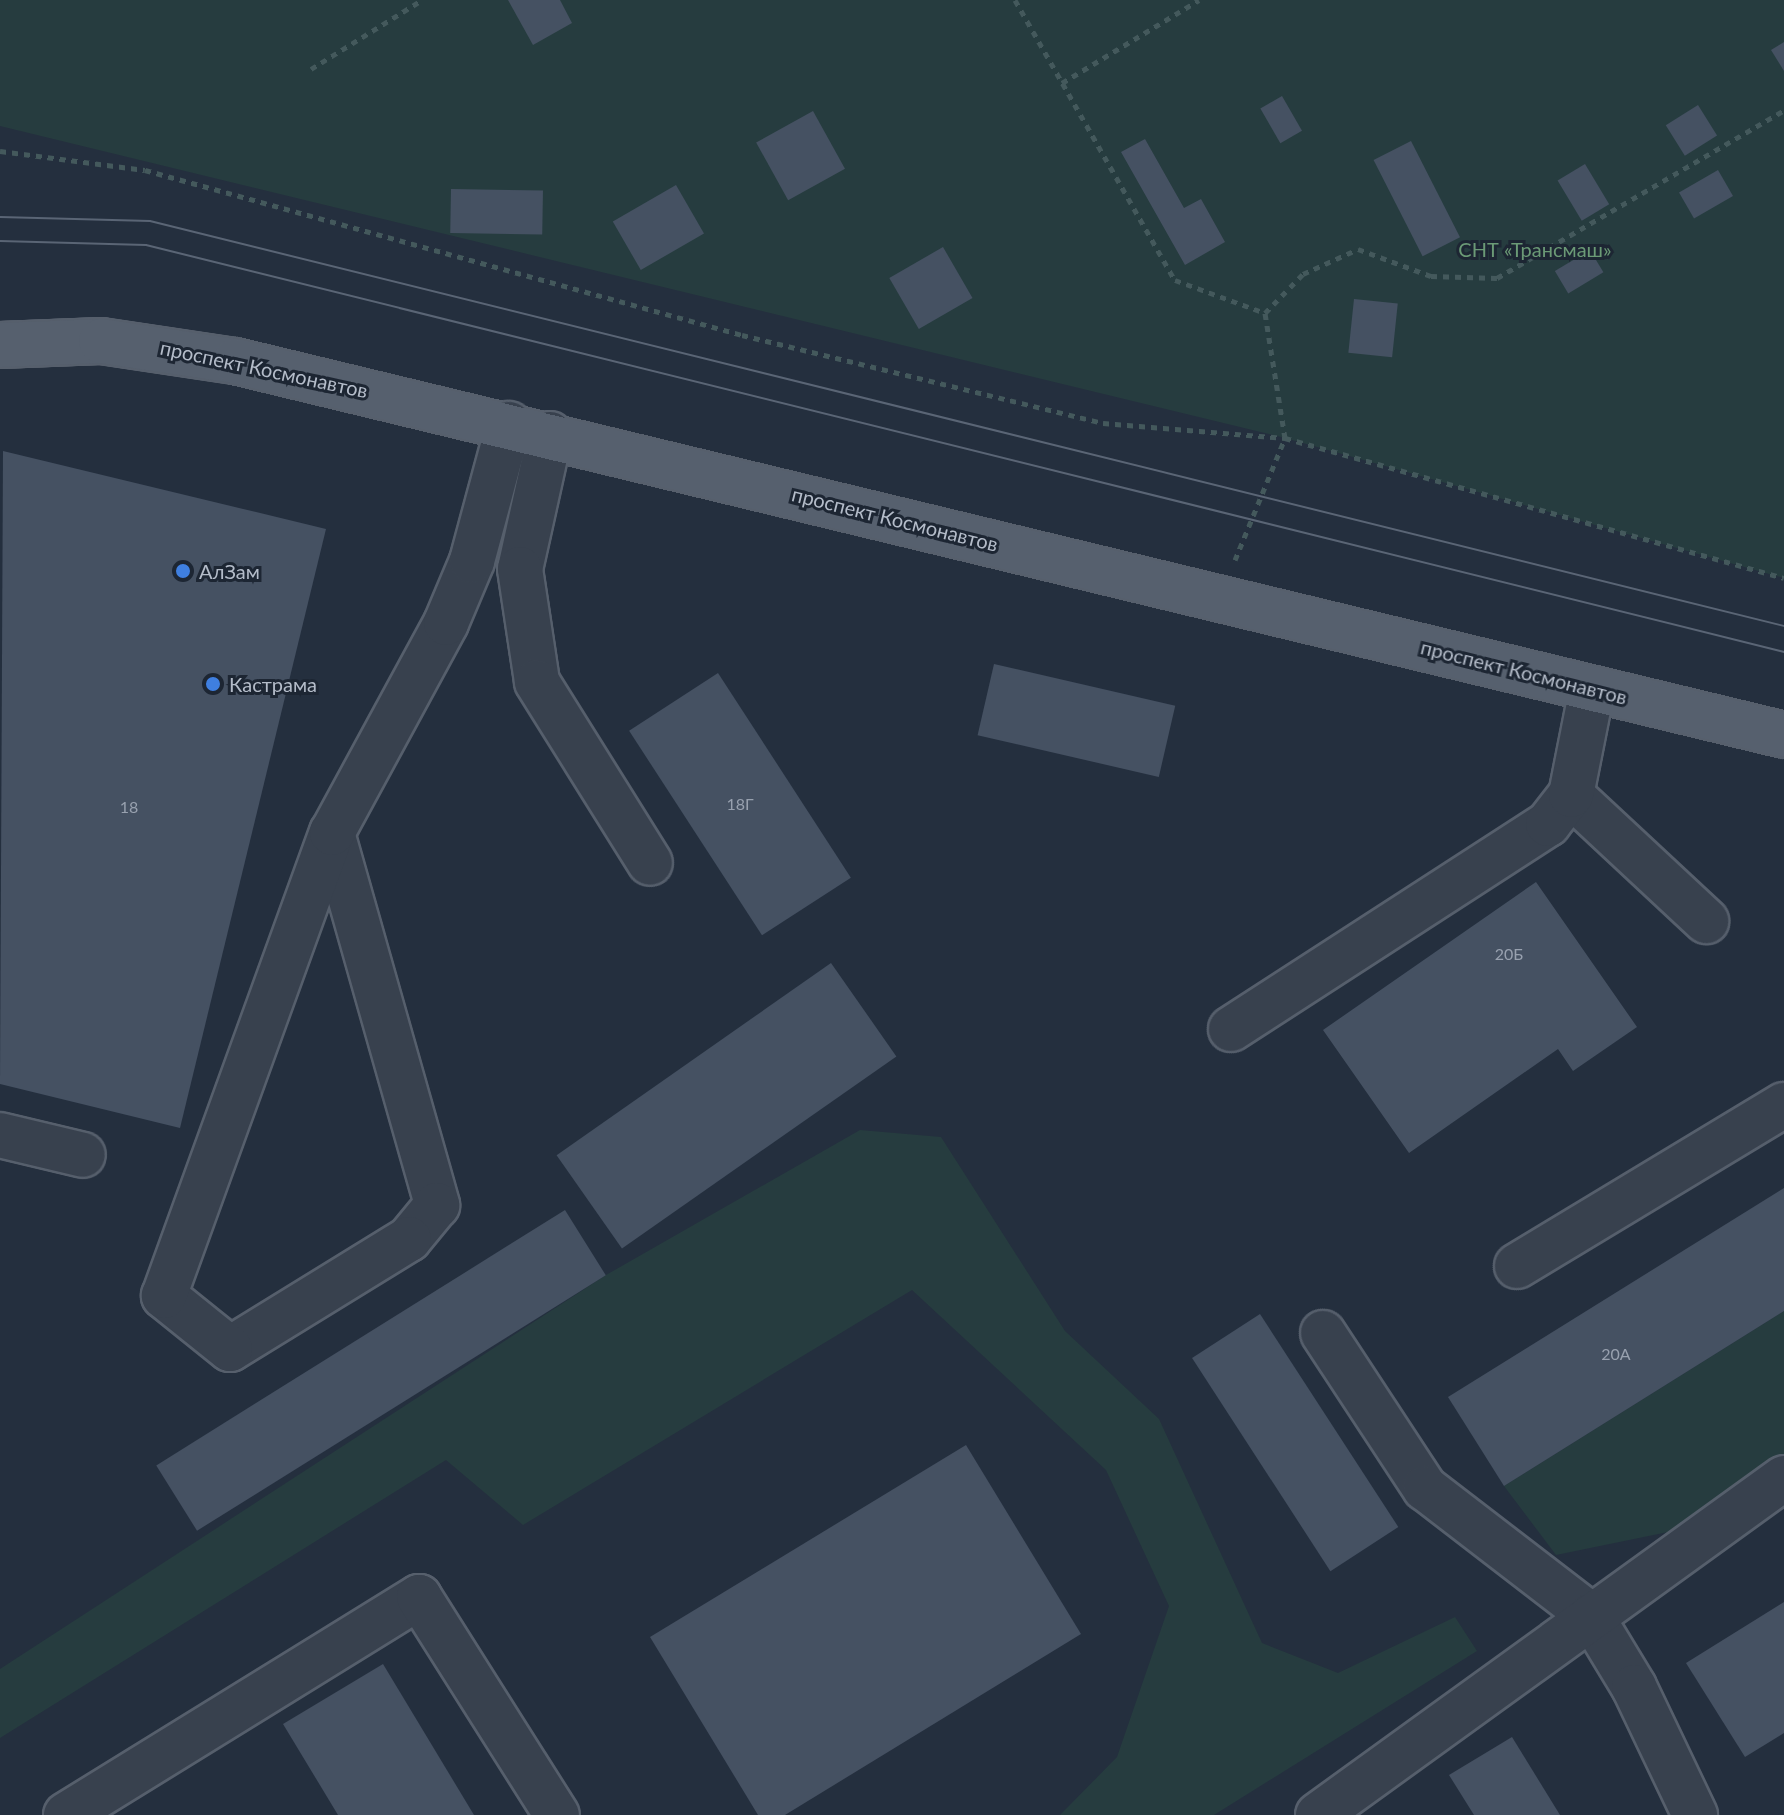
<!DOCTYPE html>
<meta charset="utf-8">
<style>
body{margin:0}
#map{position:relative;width:1784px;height:1815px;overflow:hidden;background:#242f3e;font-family:Lato,sans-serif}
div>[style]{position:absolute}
.green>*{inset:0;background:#263c3f}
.building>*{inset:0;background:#455162;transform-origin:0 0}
.path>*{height:5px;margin-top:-2.5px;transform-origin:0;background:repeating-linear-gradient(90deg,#44595c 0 6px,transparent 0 12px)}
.roads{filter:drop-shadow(2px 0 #565f6c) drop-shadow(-2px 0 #565f6c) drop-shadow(0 2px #565f6c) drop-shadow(0 -2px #565f6c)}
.minor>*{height:44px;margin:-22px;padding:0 22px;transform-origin:22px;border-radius:22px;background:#38414e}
.major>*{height:44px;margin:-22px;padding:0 22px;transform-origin:22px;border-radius:22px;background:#56606e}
.tram>*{height:2px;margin:-1px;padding:0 1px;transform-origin:1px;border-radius:1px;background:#5a6575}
.dots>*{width:22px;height:22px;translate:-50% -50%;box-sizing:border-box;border:4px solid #1d2633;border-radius:50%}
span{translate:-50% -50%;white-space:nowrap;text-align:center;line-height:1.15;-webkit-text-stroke:6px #1d2633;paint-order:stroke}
.number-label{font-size:16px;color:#98a1af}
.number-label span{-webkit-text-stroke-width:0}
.park-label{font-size:20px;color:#6b9a76}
.street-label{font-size:20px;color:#b4bcc9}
.poi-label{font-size:20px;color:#b4bcc9}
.left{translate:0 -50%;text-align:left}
</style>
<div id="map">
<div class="green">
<div style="clip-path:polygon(0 0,1784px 0,1784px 578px,1285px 438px,0 126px)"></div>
<div style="clip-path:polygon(860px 1130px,941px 1137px,1065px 1331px,1159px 1419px,1262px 1643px,1338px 1673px,1455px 1617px,1477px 1651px,1214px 1815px,1060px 1815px,1117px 1757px,1169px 1606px,1106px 1470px,912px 1290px,523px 1525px,446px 1460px,0 1738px,0 1669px,606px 1275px)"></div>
<div style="clip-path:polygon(1784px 1311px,1784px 1454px,1673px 1531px,1556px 1555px,1504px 1486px)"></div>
</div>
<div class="building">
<div style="clip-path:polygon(508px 0,560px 0,572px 23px,533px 45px)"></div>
<div style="clip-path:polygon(1784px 42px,1784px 71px,1771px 50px)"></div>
<div style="left:1282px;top:96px;width:40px;height:25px;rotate:60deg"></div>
<div style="left:1698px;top:105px;width:36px;height:38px;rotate:58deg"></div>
<div style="left:813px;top:111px;width:66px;height:65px;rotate:61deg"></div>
<div style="clip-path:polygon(1145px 139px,1184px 208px,1201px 199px,1225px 242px,1185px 265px,1121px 152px)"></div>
<div style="left:1411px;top:141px;width:108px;height:42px;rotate:63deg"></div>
<div style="left:1585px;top:164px;width:47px;height:32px;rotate:59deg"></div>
<div style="left:1718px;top:170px;width:30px;height:45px;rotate:60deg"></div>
<div style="left:676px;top:185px;width:56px;height:73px;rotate:60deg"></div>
<div style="left:451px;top:189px;width:92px;height:44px;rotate:1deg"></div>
<div style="left:943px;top:247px;width:59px;height:62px;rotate:60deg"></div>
<div style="left:1590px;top:250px;width:26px;height:41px;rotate:59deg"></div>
<div style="left:1354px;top:299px;width:44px;height:54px;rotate:6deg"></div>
<div style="clip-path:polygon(3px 451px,326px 529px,180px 1128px,0 1084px)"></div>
<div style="left:994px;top:664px;width:186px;height:73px;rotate:13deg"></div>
<div style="left:718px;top:673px;width:244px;height:106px;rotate:57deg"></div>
<div style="clip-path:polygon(1536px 882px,1637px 1027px,1573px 1071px,1558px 1049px,1409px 1153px,1323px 1030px)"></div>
<div style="left:831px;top:963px;width:114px;height:335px;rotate:55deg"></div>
<div style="clip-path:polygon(1784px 1188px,1784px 1311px,1504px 1486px,1448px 1397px)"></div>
<div style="left:565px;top:1210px;width:77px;height:482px;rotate:58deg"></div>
<div style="left:1260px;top:1314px;width:254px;height:81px;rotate:57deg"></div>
<div style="clip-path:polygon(966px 1445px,1081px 1634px,785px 1815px,758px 1815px,650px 1637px)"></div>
<div style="clip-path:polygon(1784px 1602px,1784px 1733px,1745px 1757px,1686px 1663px)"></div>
<div style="clip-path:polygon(383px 1664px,474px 1815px,338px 1815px,283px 1724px)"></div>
<div style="clip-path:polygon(1512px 1737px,1560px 1815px,1474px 1815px,1449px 1775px)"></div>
</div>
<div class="path">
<div style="left:1015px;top:0;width:322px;rotate:60.3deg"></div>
<div style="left:1175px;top:280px;width:96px;rotate:20.1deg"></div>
<div style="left:311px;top:69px;width:131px;rotate:-31.9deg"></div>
<div style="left:1062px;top:83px;width:160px;rotate:-31.2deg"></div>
<div style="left:0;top:151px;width:146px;rotate:7.5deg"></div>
<div style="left:145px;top:170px;width:619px;rotate:15.45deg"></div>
<div style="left:742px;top:335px;width:372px;rotate:13.7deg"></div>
<div style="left:1103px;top:423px;width:183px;rotate:4.7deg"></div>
<div style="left:1285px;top:438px;width:518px;rotate:15.67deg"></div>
<div style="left:1235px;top:560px;width:132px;rotate:-67.7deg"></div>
<div style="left:1285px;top:438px;width:127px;rotate:-99.1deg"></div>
<div style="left:1265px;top:313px;width:54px;rotate:-45.7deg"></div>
<div style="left:1303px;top:274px;width:60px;rotate:-24.4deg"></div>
<div style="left:1358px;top:249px;width:78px;rotate:20.3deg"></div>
<div style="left:1431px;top:276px;width:66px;rotate:1.7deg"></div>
<div style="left:1497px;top:278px;width:333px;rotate:-30.3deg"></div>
</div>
<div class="roads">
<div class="minor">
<div style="left:550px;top:434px;width:138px;rotate:102.5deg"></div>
<div style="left:520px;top:569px;width:114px;rotate:81.4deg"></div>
<div style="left:537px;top:682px;width:213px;rotate:58deg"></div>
<div style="left:1571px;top:795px;width:185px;rotate:43deg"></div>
<div style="left:332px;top:833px;width:387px;rotate:74.2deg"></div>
<div style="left:437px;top:1205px;width:44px;rotate:129.5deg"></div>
<div style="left:409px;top:1239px;width:210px;rotate:148.4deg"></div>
<div style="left:230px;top:1349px;width:85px;rotate:-141.2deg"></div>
<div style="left:164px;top:1296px;width:493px;rotate:-70.1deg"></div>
<div style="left:332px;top:833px;width:239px;rotate:-61.5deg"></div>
<div style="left:446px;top:623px;width:67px;rotate:-67.2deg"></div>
<div style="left:472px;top:561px;width:142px;rotate:-74.9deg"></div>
<div style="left:1231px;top:1029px;width:378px;rotate:-32.9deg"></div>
<div style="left:1548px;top:824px;width:37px;rotate:-52deg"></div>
<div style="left:1571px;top:795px;width:108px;rotate:-78.8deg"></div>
<div style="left:0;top:1135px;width:85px;rotate:13.5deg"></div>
<div style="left:1517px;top:1266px;width:312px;rotate:-31.1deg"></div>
<div style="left:1323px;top:1333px;width:186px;rotate:56.7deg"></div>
<div style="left:1425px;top:1488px;width:210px;rotate:37.6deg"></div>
<div style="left:1591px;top:1616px;width:83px;rotate:58.8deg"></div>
<div style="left:1634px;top:1687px;width:142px;rotate:64.5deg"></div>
<div style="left:66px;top:1815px;width:415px;rotate:-31.7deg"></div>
<div style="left:419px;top:1597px;width:258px;rotate:57.7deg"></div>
<div style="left:1318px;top:1815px;width:575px;rotate:-35.87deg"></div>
</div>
<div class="major">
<div style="left:0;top:345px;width:101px;rotate:-2.3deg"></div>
<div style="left:101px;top:341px;width:135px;rotate:8.5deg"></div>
<div style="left:235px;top:361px;width:1594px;rotate:13.57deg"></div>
</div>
</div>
<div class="tram">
<div style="left:0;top:217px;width:150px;rotate:1.5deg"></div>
<div style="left:150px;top:221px;width:1683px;rotate:13.92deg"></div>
<div style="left:0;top:241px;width:146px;rotate:1.6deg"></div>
<div style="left:146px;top:245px;width:1688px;rotate:13.95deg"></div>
</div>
<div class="dots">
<div style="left:183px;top:571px;background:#3f7fe0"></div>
<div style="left:213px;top:684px;background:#3f7fe0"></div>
</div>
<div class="number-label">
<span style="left:740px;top:804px">18Г</span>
<span style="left:129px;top:807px">18</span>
<span style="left:1509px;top:954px">20Б</span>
<span style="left:1616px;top:1354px">20А</span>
</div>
<div class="park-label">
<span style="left:1535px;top:249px">СНТ «Трансмаш»</span>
</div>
<div class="street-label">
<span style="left:264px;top:369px;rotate:12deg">проспект Космонавтов</span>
<span style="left:895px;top:519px;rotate:14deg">проспект Космонавтов</span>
<span style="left:1524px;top:672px;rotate:14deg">проспект Космонавтов</span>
</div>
<div class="poi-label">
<span class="left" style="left:199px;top:571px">АлЗам</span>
<span class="left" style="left:229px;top:684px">Кастрама</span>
</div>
</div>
